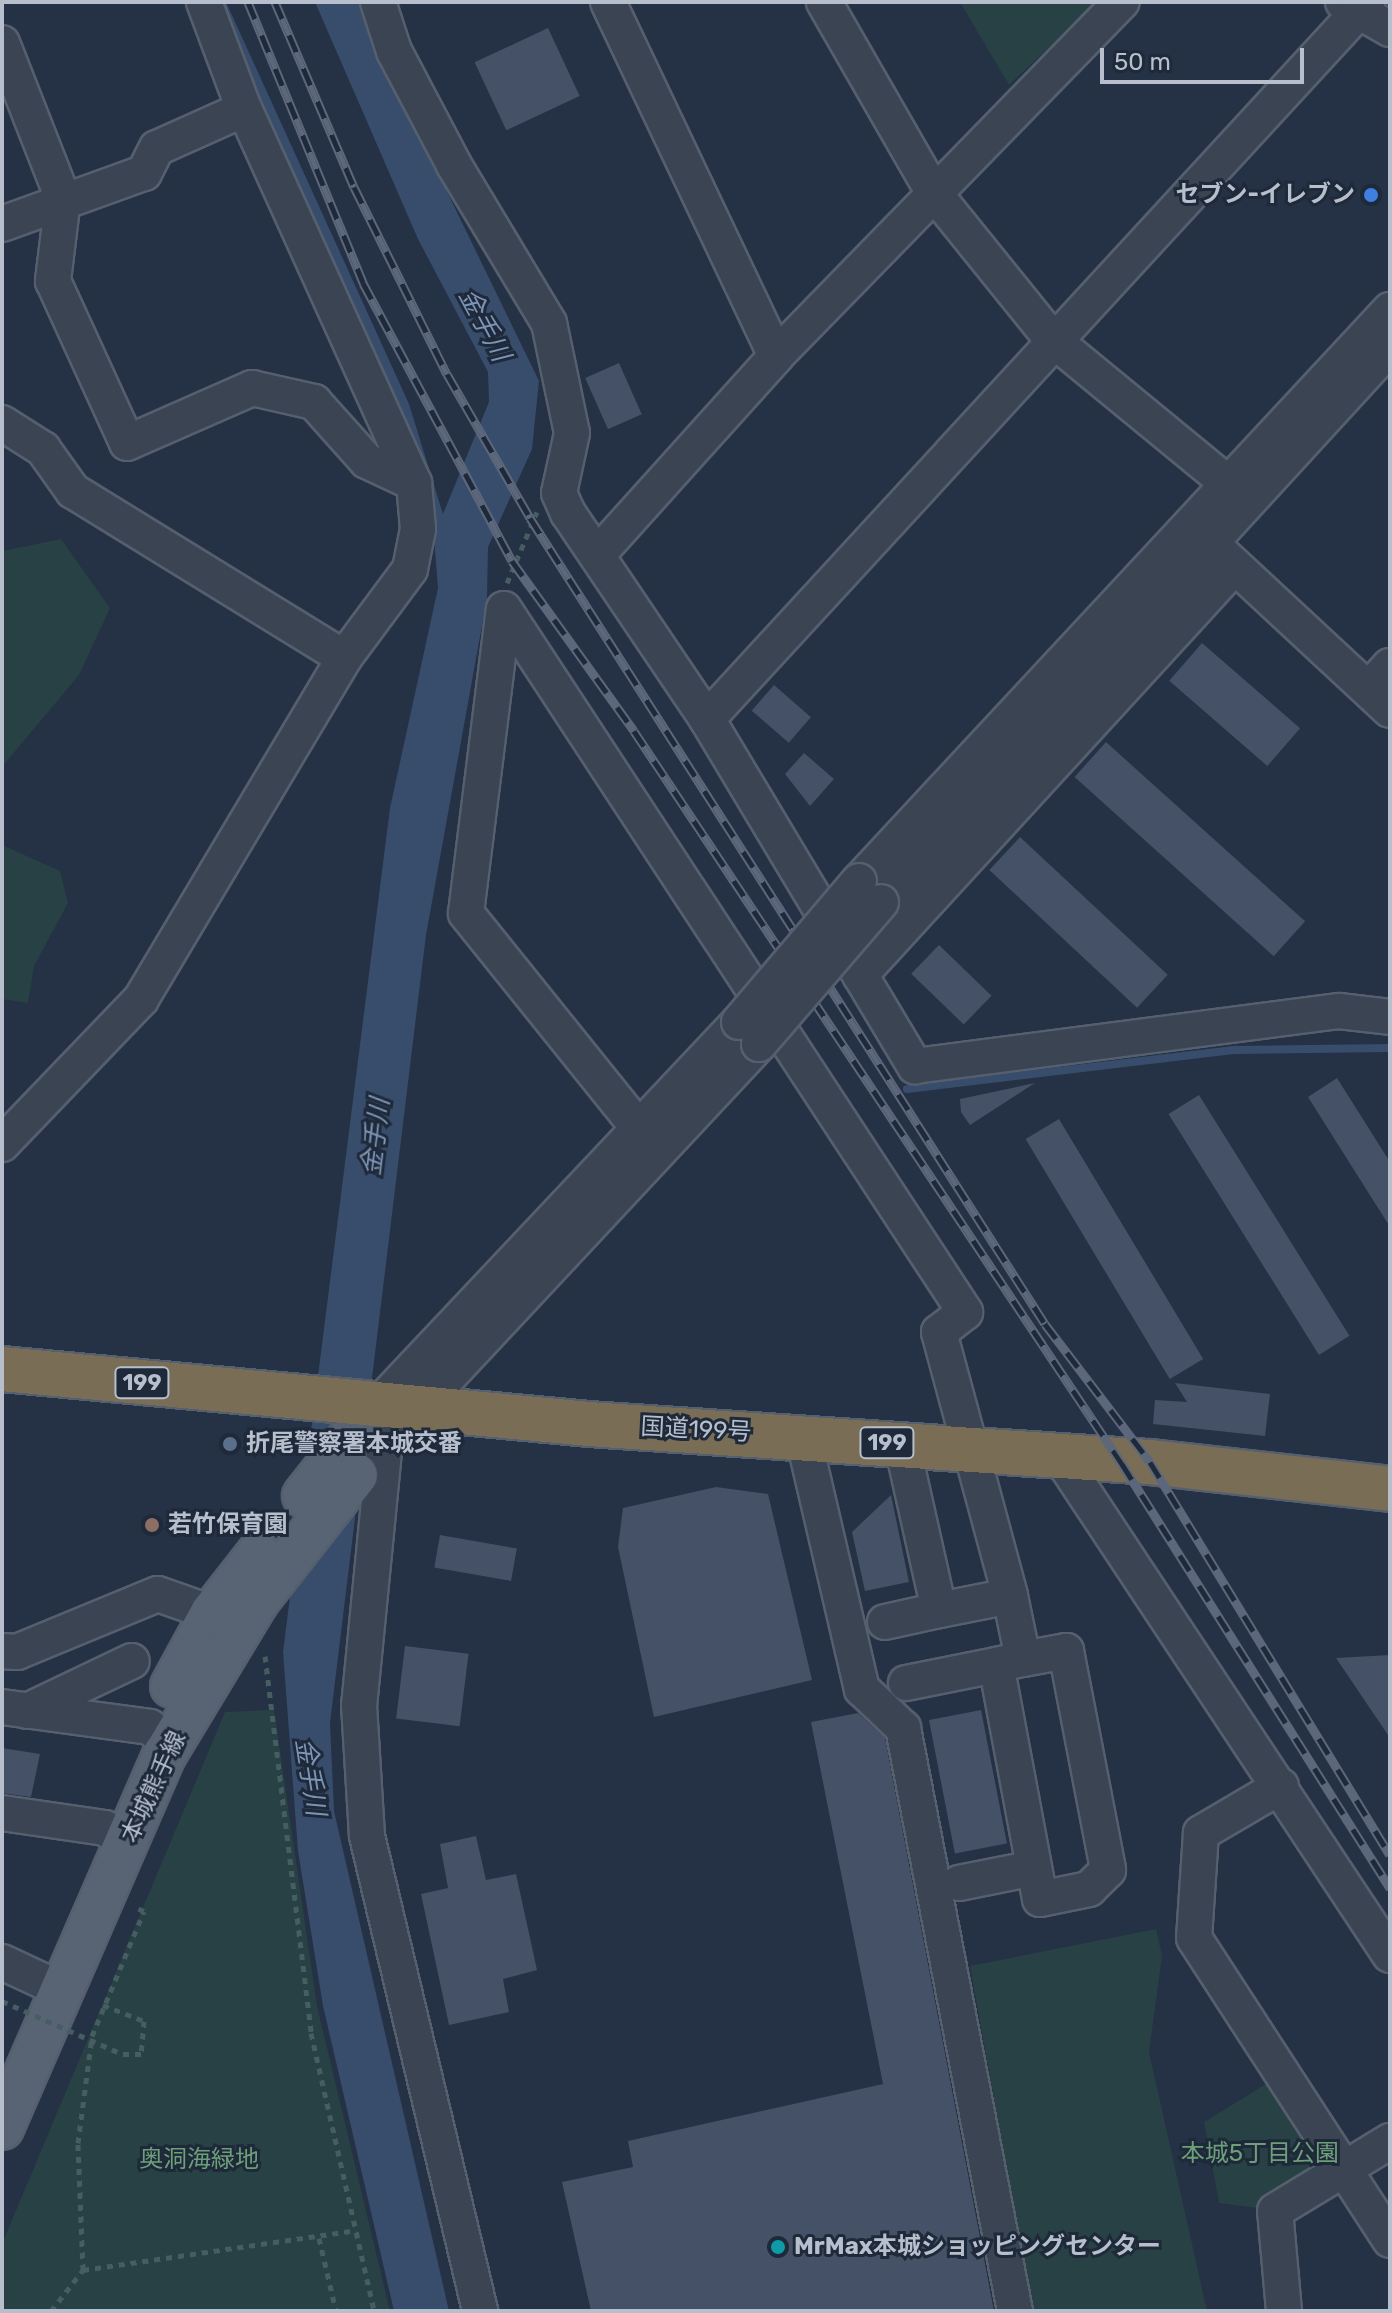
<!DOCTYPE html>
<meta charset="utf-8">
<style>
body{margin:0}
#map{position:relative;width:1392px;height:2313px;overflow:hidden;background:#253144;font-family:Rubik,"Noto Sans JP",sans-serif}
div>[style]{position:absolute}
.green>*{inset:0;background:#274145}
.water>*{inset:0;background:#384c6c}
.stream>*{height:8px;margin:-4px;padding:0 4px;transform-origin:4px;border-radius:4px;background:#384c6c}
.building>*{inset:0;background:#445166;transform-origin:0 0}
.path>*{height:5px;margin-top:-2.5px;transform-origin:0;background:repeating-linear-gradient(90deg,#465d61 0 6px,transparent 0 12px)}
.roads{filter:drop-shadow(2px 0 #555f6e) drop-shadow(-2px 0 #555f6e) drop-shadow(0 2px #555f6e) drop-shadow(0 -2px #555f6e)}
.minor>*{height:34px;margin:-17px;padding:0 17px;transform-origin:17px;border-radius:17px;background:#3a4453}
.major>*{height:42px;margin:-21px;padding:0 21px;transform-origin:21px;border-radius:21px;background:#586373}
.highway>*{height:44px;margin:-22px;padding:0 22px;transform-origin:22px;border-radius:22px;background:#7a6d56}
.rail>*{height:9px;margin-top:-4.5px;transform-origin:0;background:repeating-linear-gradient(90deg,#1e2939 0 18px,#5c677b 0 36px);box-sizing:border-box;border-block:2px solid #5c677b}
.path-bridge>*{height:5px;margin-top:-2.5px;transform-origin:0;background:repeating-linear-gradient(90deg,#465d61 0 6px,transparent 0 12px)}
.bridges{filter:drop-shadow(2px 0 #555f6e) drop-shadow(-2px 0 #555f6e) drop-shadow(0 2px #555f6e) drop-shadow(0 -2px #555f6e)}
.minor-bridge>*{height:34px;margin:-17px;padding:0 17px;transform-origin:17px;border-radius:17px;background:#3a4453}
.dots>*{width:22px;height:22px;translate:-50% -50%;box-sizing:border-box;border:4px solid #1e2939;border-radius:50%}
span{translate:-50% -50%;white-space:nowrap;text-align:center;line-height:1.15;-webkit-text-stroke:6px #1e2939;paint-order:stroke}
.shield-label span{padding:2px 6px;background:#1e2939;border:2px solid;border-radius:6px;-webkit-text-stroke-width:0}
.shield-label{font-size:22px;color:#b7bfcd;font-weight:700}
.poi-label{font-size:24px;color:#b7bfcd;font-weight:700}
.right{translate:-100% -50%;text-align:right}
.left{translate:0 -50%;text-align:left}
.street-label{font-size:24px;color:#b7bfcd}
.park-label{font-size:24px;color:#6d9f7a}
.water-label{font-size:26px;color:#7d94b6;font-style:italic}
.frame{position:absolute;inset:0;border:4px solid #b7bfcd;pointer-events:none}
.scale{position:absolute;left:1100px;top:48px;width:204px;height:36px;box-sizing:border-box;border:4px solid #b7bfcd;border-top:0;padding-left:10px;font-size:24px;line-height:28px;white-space:nowrap;color:#b7bfcd;-webkit-text-stroke:6px #1e2939;paint-order:stroke}
</style>
<div id="map">
<div class="green">
<div style="clip-path:polygon(960px 2px,1098px 2px,1009px 85px)"></div>
<div style="clip-path:polygon(61px 539px,110px 608px,79px 675px,2px 767px,2px 551px)"></div>
<div style="clip-path:polygon(2px 845px,60px 871px,68px 903px,34px 966px,28px 1003px,2px 999px)"></div>
<div style="clip-path:polygon(274px 1710px,317px 2006px,390px 2311px,2px 2311px,2px 2244px,225px 1712px)"></div>
<div style="clip-path:polygon(1156px 1929px,1162px 1956px,1149px 2052px,1207px 2311px,1032px 2311px,970px 1966px)"></div>
<div style="clip-path:polygon(1271px 2081px,1326px 2168px,1264px 2209px,1219px 2203px,1204px 2122px)"></div>
</div>
<div class="water">
<div style="clip-path:polygon(214px 2px,226px 2px,409px 404px,443px 514px,489px 402px,488px 372px,418px 239px,315px 2px,366px 2px,420px 136px,539px 381px,532px 449px,488px 547px,487px 598px,426px 935px,330px 1723px,334px 1811px,449px 2311px,394px 2311px,323px 2006px,298px 1851px,283px 1652px,390px 808px,438px 588px,433px 525px)"></div>
</div>
<div class="stream">
<div style="left:907px;top:1089px;width:331px;rotate:-6.8deg"></div>
<div style="left:1236px;top:1050px;width:154px;rotate:-0.7deg"></div>
</div>
<div class="building">
<div style="left:548px;top:28px;width:75px;height:81px;rotate:65deg"></div>
<div style="left:619px;top:363px;width:56px;height:37px;rotate:66deg"></div>
<div style="left:1202px;top:643px;width:130px;height:50px;rotate:41deg"></div>
<div style="left:774px;top:685px;width:49px;height:34px;rotate:41deg"></div>
<div style="left:1106px;top:742px;width:268px;height:47px;rotate:42deg"></div>
<div style="clip-path:polygon(804px 753px,834px 779px,810px 806px,785px 774px)"></div>
<div style="left:1020px;top:837px;width:202px;height:45px;rotate:43deg"></div>
<div style="left:939px;top:945px;width:73px;height:40px;rotate:44deg"></div>
<div style="clip-path:polygon(1337px 1078px,1390px 1162px,1390px 1227px,1308px 1097px)"></div>
<div style="clip-path:polygon(1035px 1083px,970px 1125px,961px 1112px,960px 1099px)"></div>
<div style="left:1199px;top:1095px;width:284px;height:36px;rotate:58deg"></div>
<div style="left:1059px;top:1119px;width:280px;height:39px;rotate:59deg"></div>
<div style="clip-path:polygon(1175px 1383px,1270px 1394px,1265px 1436px,1153px 1424px,1155px 1400px,1187px 1402px)"></div>
<div style="clip-path:polygon(716px 1487px,768px 1494px,812px 1680px,654px 1717px,618px 1547px,623px 1508px)"></div>
<div style="clip-path:polygon(891px 1495px,909px 1582px,865px 1591px,852px 1532px)"></div>
<div style="left:440px;top:1535px;width:78px;height:33px;rotate:10deg"></div>
<div style="left:405px;top:1646px;width:64px;height:73px;rotate:7deg"></div>
<div style="clip-path:polygon(1390px 1655px,1390px 1738px,1336px 1658px)"></div>
<div style="left:981px;top:1710px;width:136px;height:53px;rotate:79deg"></div>
<div style="clip-path:polygon(858px 1713px,885px 1738px,994px 2311px,591px 2311px,562px 2182px,633px 2167px,628px 2141px,883px 2084px,811px 1722px)"></div>
<div style="clip-path:polygon(2px 1748px,40px 1754px,31px 1797px,2px 1793px)"></div>
<div style="clip-path:polygon(476px 1836px,486px 1880px,516px 1874px,537px 1970px,503px 1979px,509px 2012px,449px 2025px,421px 1894px,448px 1888px,440px 1844px)"></div>
</div>
<div class="path">
<div style="left:507px;top:583px;width:77px;rotate:-67.1deg"></div>
<div style="left:265px;top:1656px;width:380px;rotate:83deg"></div>
<div style="left:311px;top:2033px;width:285px;rotate:77.2deg"></div>
<div style="left:103px;top:2005px;width:44px;rotate:21.3deg"></div>
<div style="left:144px;top:2021px;width:33px;rotate:95deg"></div>
<div style="left:141px;top:2054px;width:19px;rotate:180deg"></div>
<div style="left:319px;top:2238px;width:75px;rotate:76.9deg"></div>
<div style="left:83px;top:2270px;width:276px;rotate:-8.3deg"></div>
<div style="left:51px;top:2311px;width:52px;rotate:-52deg"></div>
<div style="left:83px;top:2270px;width:127px;rotate:-92.3deg"></div>
<div style="left:78px;top:2143px;width:108px;rotate:-82.5deg"></div>
<div style="left:92px;top:2036px;width:135px;rotate:-67.4deg"></div>
<div style="left:144px;top:1911px;width:10px;rotate:-156deg"></div>
</div>
<div class="roads">
<div class="minor">
<div style="left:378px;top:2px;width:52px;rotate:71.9deg"></div>
<div style="left:394px;top:51px;width:129px;rotate:62.2deg"></div>
<div style="left:454px;top:165px;width:184px;rotate:59deg"></div>
<div style="left:549px;top:323px;width:112px;rotate:78.2deg"></div>
<div style="left:572px;top:433px;width:61px;rotate:102.2deg"></div>
<div style="left:559px;top:493px;width:22px;rotate:66deg"></div>
<div style="left:568px;top:513px;width:249px;rotate:56deg"></div>
<div style="left:707px;top:719px;width:405px;rotate:59.1deg"></div>
<div style="left:915px;top:1066px;width:428px;rotate:-7.4deg"></div>
<div style="left:1339px;top:1011px;width:51px;rotate:6.7deg"></div>
<div style="left:608px;top:2px;width:392px;rotate:64.6deg"></div>
<div style="left:824px;top:2px;width:220px;rotate:60.1deg"></div>
<div style="left:934px;top:193px;width:188px;rotate:51.1deg"></div>
<div style="left:1052px;top:339px;width:247px;rotate:39.4deg"></div>
<div style="left:1343px;top:2px;width:54px;rotate:29.9deg"></div>
<div style="left:2px;top:43px;width:168px;rotate:68.6deg"></div>
<div style="left:63px;top:199px;width:83px;rotate:97deg"></div>
<div style="left:53px;top:281px;width:178px;rotate:65.4deg"></div>
<div style="left:127px;top:443px;width:137px;rotate:-23.7deg"></div>
<div style="left:252px;top:388px;width:64px;rotate:12.7deg"></div>
<div style="left:314px;top:402px;width:79px;rotate:48.1deg"></div>
<div style="left:367px;top:461px;width:52px;rotate:25.1deg"></div>
<div style="left:2px;top:224px;width:151px;rotate:-19.8deg"></div>
<div style="left:144px;top:173px;width:28px;rotate:-63deg"></div>
<div style="left:157px;top:148px;width:95px;rotate:-24.1deg"></div>
<div style="left:2px;top:423px;width:49px;rotate:32.4deg"></div>
<div style="left:43px;top:449px;width:52px;rotate:54.5deg"></div>
<div style="left:73px;top:491px;width:318px;rotate:31.6deg"></div>
<div style="left:1220px;top:552px;width:232px;rotate:42.9deg"></div>
<div style="left:598px;top:554px;width:266px;rotate:-48deg"></div>
<div style="left:776px;top:356px;width:495px;rotate:-45.7deg"></div>
<div style="left:1369px;top:689px;width:31px;rotate:-48deg"></div>
<div style="left:707px;top:719px;width:975px;rotate:-47.37deg"></div>
<div style="left:859px;top:881px;width:780px;rotate:-47.08deg"></div>
<div style="left:881px;top:902px;width:753px;rotate:-47.48deg"></div>
<div style="left:860px;top:975px;width:553px;rotate:-47.49deg"></div>
<div style="left:637px;top:1126px;width:273px;rotate:-128.8deg"></div>
<div style="left:466px;top:913px;width:306px;rotate:-82.9deg"></div>
<div style="left:504px;top:609px;width:841px;rotate:56.74deg"></div>
<div style="left:965px;top:1312px;width:33px;rotate:142deg"></div>
<div style="left:939px;top:1332px;width:273px;rotate:74.9deg"></div>
<div style="left:1010px;top:1596px;width:72px;rotate:168.8deg"></div>
<div style="left:2px;top:1144px;width:201px;rotate:-46.2deg"></div>
<div style="left:141px;top:999px;width:397px;rotate:-59.2deg"></div>
<div style="left:344px;top:658px;width:111px;rotate:-53.4deg"></div>
<div style="left:410px;top:569px;width:41px;rotate:-78.7deg"></div>
<div style="left:418px;top:529px;width:46px;rotate:-95deg"></div>
<div style="left:414px;top:483px;width:411px;rotate:-114.4deg"></div>
<div style="left:244px;top:109px;width:114px;rotate:-110.5deg"></div>
<div style="left:366px;top:1418px;width:544px;rotate:-46.71deg"></div>
<div style="left:407px;top:1421px;width:516px;rotate:-46.96deg"></div>
<div style="left:803px;top:1436px;width:260px;rotate:76.9deg"></div>
<div style="left:862px;top:1689px;width:57px;rotate:43.6deg"></div>
<div style="left:903px;top:1728px;width:594px;rotate:79.13deg"></div>
<div style="left:385px;top:1441px;width:265px;rotate:95.6deg"></div>
<div style="left:359px;top:1705px;width:131px;rotate:86.5deg"></div>
<div style="left:367px;top:1836px;width:488px;rotate:76.6deg"></div>
<div style="left:1061px;top:1458px;width:596px;rotate:56.5deg"></div>
<div style="left:1010px;top:1596px;width:64px;rotate:78.3deg"></div>
<div style="left:1023px;top:1659px;width:44px;rotate:-10.5deg"></div>
<div style="left:1066px;top:1651px;width:223px;rotate:79.1deg"></div>
<div style="left:1108px;top:1870px;width:27px;rotate:135deg"></div>
<div style="left:1089px;top:1889px;width:50px;rotate:168.5deg"></div>
<div style="left:1040px;top:1899px;width:238px;rotate:-100.6deg"></div>
<div style="left:996px;top:1665px;width:28px;rotate:-13deg"></div>
<div style="left:885px;top:1622px;width:55px;rotate:-12.5deg"></div>
<div style="left:939px;top:1610px;width:170px;rotate:-102.6deg"></div>
<div style="left:2px;top:1651px;width:15px;rotate:4deg"></div>
<div style="left:17px;top:1652px;width:152px;rotate:-22.4deg"></div>
<div style="left:158px;top:1594px;width:57px;rotate:19.4deg"></div>
<div style="left:906px;top:1683px;width:92px;rotate:-11.3deg"></div>
<div style="left:2px;top:1707px;width:149px;rotate:7.7deg"></div>
<div style="left:150px;top:1727px;width:28px;rotate:41deg"></div>
<div style="left:27px;top:1711px;width:116px;rotate:-25.5deg"></div>
<div style="left:1281px;top:1786px;width:93px;rotate:149.6deg"></div>
<div style="left:1201px;top:1833px;width:105px;rotate:93.8deg"></div>
<div style="left:1194px;top:1938px;width:360px;rotate:57deg"></div>
<div style="left:2px;top:1813px;width:104px;rotate:8.3deg"></div>
<div style="left:105px;top:1828px;width:27px;rotate:33deg"></div>
<div style="left:959px;top:1883px;width:76px;rotate:-11.3deg"></div>
<div style="left:2px;top:1962px;width:66px;rotate:25deg"></div>
<div style="left:1284px;top:2311px;width:100px;rotate:-95.1deg"></div>
<div style="left:1275px;top:2211px;width:135px;rotate:-31.3deg"></div>
</div>
<div class="major">
<div style="left:304px;top:1496px;width:95px;rotate:-51.8deg"></div>
<div style="left:172px;top:1686px;width:83px;rotate:-61.3deg"></div>
<div style="left:212px;top:1613px;width:75px;rotate:-52.1deg"></div>
<div style="left:2px;top:2128px;width:408px;rotate:-66.5deg"></div>
<div style="left:165px;top:1754px;width:180px;rotate:-58.9deg"></div>
<div style="left:258px;top:1600px;width:159px;rotate:-51.9deg"></div>
</div>
<div class="highway">
<div style="left:2px;top:1369px;width:590px;rotate:5.35deg"></div>
<div style="left:589px;top:1424px;width:562px;rotate:3.88deg"></div>
<div style="left:1150px;top:1462px;width:242px;rotate:6.4deg"></div>
</div>
</div>
<div class="rail">
<div style="left:248px;top:2px;width:304px;rotate:67.7deg"></div>
<div style="left:363px;top:283px;width:315px;rotate:61.8deg"></div>
<div style="left:512px;top:561px;width:209px;rotate:54.3deg"></div>
<div style="left:634px;top:731px;width:881px;rotate:56.35deg"></div>
<div style="left:1122px;top:1464px;width:502px;rotate:57.7deg"></div>
<div style="left:275px;top:2px;width:201px;rotate:66.9deg"></div>
<div style="left:354px;top:187px;width:209px;rotate:63.6deg"></div>
<div style="left:447px;top:374px;width:166px;rotate:60deg"></div>
<div style="left:530px;top:518px;width:956px;rotate:57.42deg"></div>
<div style="left:1045px;top:1324px;width:173px;rotate:52.7deg"></div>
<div style="left:1150px;top:1462px;width:460px;rotate:58.6deg"></div>
</div>
<div class="path-bridge">
<div style="left:2px;top:2001px;width:131px;rotate:23.8deg"></div>
</div>
<div class="bridges">
<div class="minor-bridge">
<div style="left:739px;top:1022px;width:185px;rotate:-49.6deg"></div>
<div style="left:759px;top:1044px;width:187px;rotate:-49.3deg"></div>
</div>
</div>
<div class="dots">
<div style="left:1371px;top:195px;background:#3f7fe0"></div>
<div style="left:230px;top:1444px;background:#5c6f8a"></div>
<div style="left:152px;top:1525px;background:#8d6e63"></div>
<div style="left:778px;top:2247px;background:#0f9aa8"></div>
</div>
<div class="shield-label">
<span style="left:142px;top:1383px">199</span>
<span style="left:887px;top:1443px">199</span>
</div>
<div class="poi-label">
<span class="right" style="left:1355px;top:195px">セブン-イレブン</span>
<span class="left" style="left:246px;top:1444px">折尾警察署本城交番</span>
<span class="left" style="left:168px;top:1525px">若竹保育園</span>
<span class="left" style="left:794px;top:2247px">MrMax本城ショッピングセンター</span>
</div>
<div class="street-label">
<span style="left:696px;top:1430px;rotate:3deg">国道199号</span>
<span style="left:154px;top:1787px;rotate:-65deg">本城熊手線</span>
</div>
<div class="park-label">
<span style="left:1260px;top:2154px">本城5丁目公園</span>
<span style="left:199px;top:2160px">奥洞海緑地</span>
</div>
<div class="water-label">
<span style="left:484px;top:325px;rotate:62deg">金手川</span>
<span style="left:376px;top:1137px;rotate:-83deg">金手川</span>
<span style="left:310px;top:1777px;rotate:81deg">金手川</span>
</div>
<div class="frame"></div>
<div class="scale">50 m</div>
</div>
